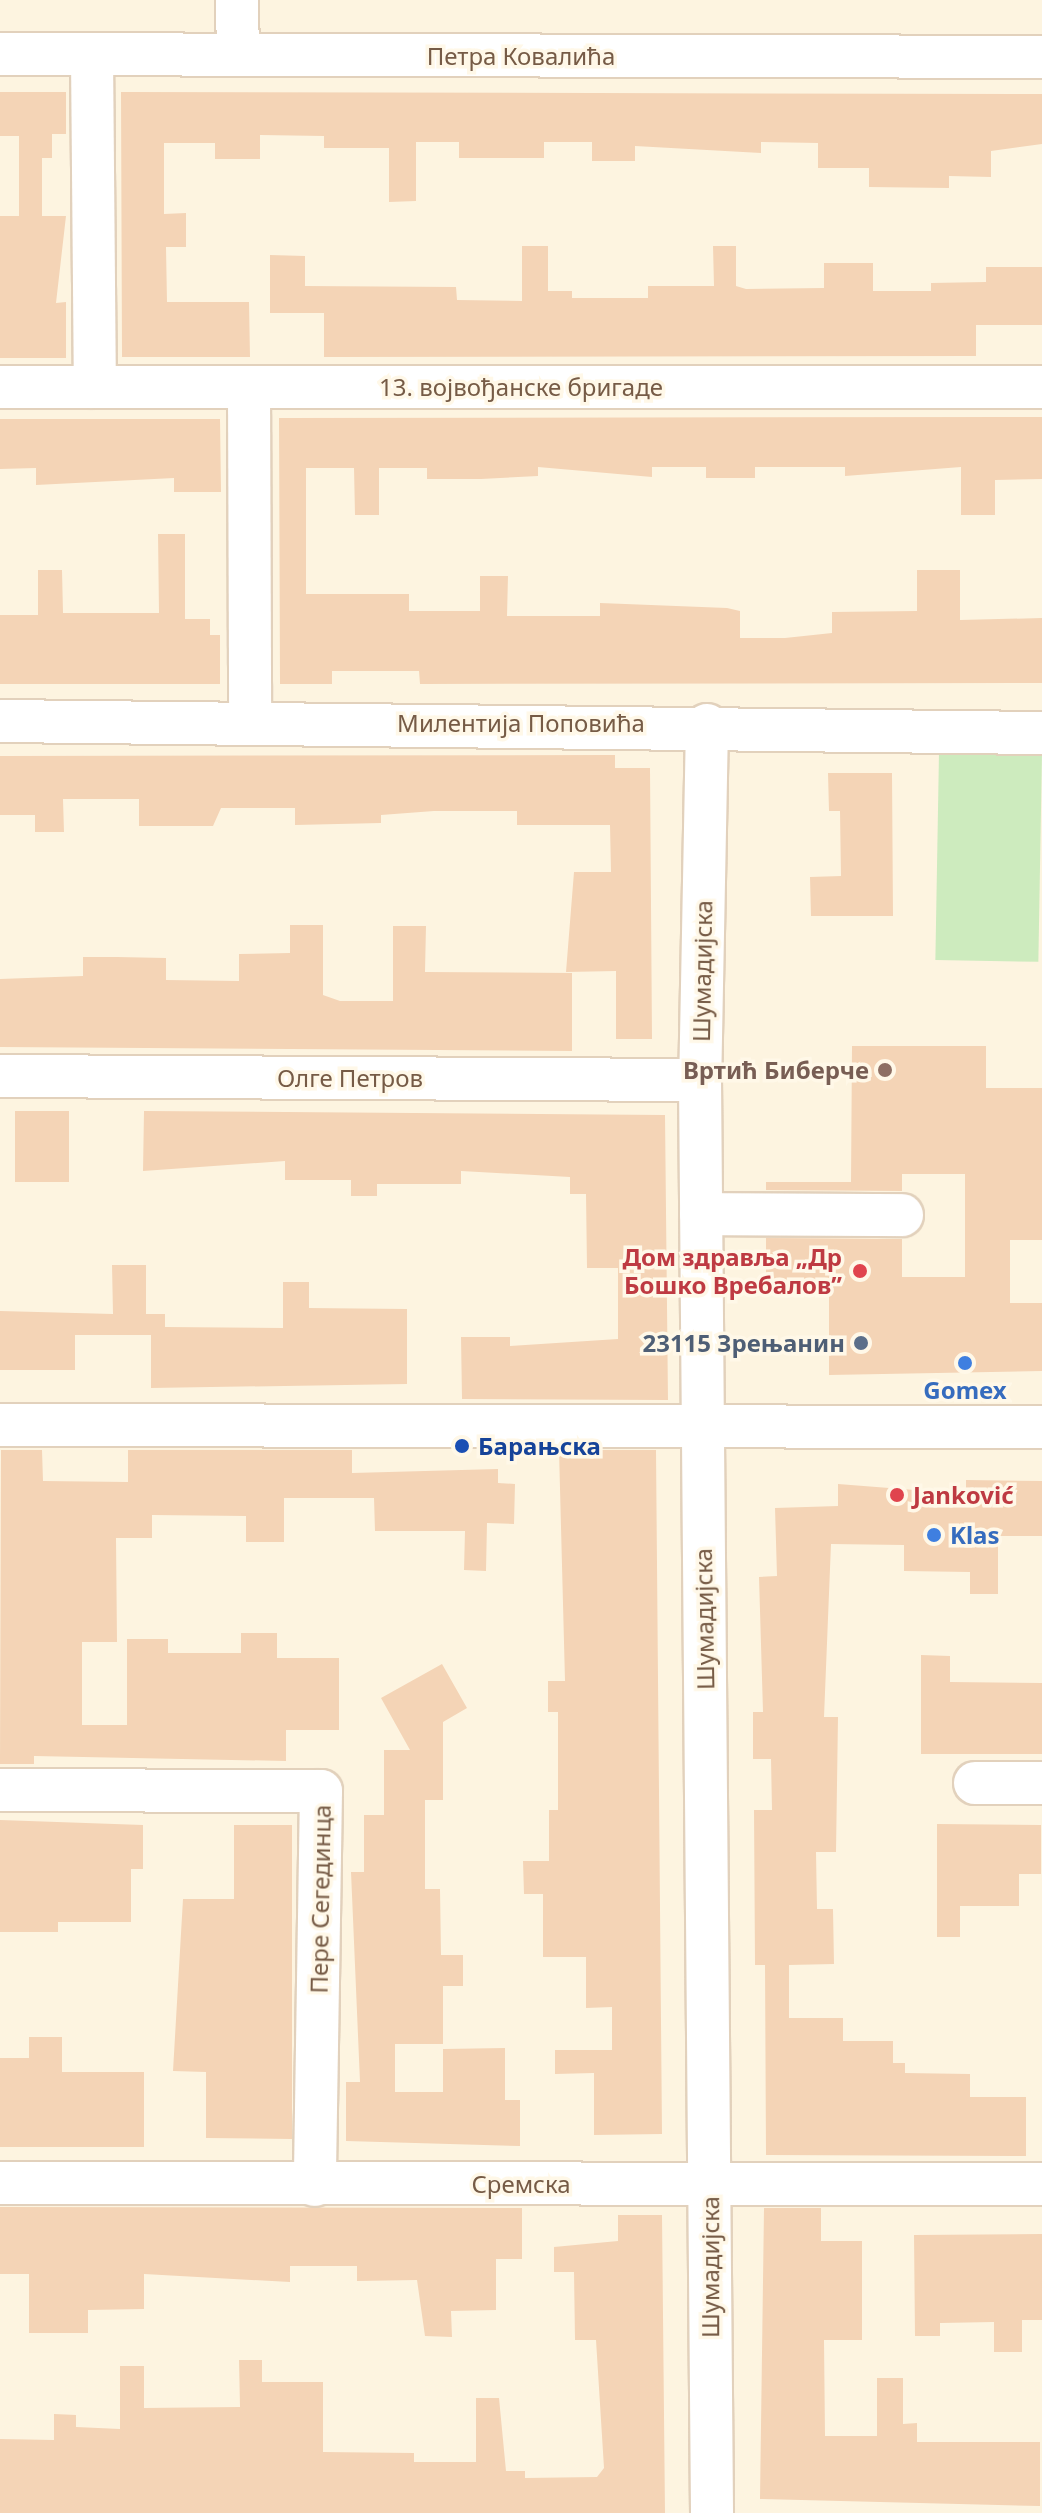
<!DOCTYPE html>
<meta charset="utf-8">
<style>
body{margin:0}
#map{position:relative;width:1042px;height:2513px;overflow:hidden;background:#fdf4e0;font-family:"Noto Sans",sans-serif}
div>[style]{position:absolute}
.green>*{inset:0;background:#cdebbe;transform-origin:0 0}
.building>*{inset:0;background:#f4d4b6;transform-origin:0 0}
.roads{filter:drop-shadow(2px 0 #e2d1bc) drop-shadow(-2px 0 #e2d1bc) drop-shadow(0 2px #e2d1bc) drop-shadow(0 -2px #e2d1bc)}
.minor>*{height:42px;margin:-21px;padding:0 21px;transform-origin:21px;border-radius:21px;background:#fff}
.dots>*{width:22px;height:22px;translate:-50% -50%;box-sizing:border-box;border:4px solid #fff8e8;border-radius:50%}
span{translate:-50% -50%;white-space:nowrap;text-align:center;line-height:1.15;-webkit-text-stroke:7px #fff8e8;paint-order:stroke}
.street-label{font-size:24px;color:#765b46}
.education-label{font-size:24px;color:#785e54;font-weight:700}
.right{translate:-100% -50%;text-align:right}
.health-label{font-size:24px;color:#be3a42;font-weight:700}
.left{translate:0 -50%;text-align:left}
.service-label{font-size:24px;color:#4e5e75;font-weight:700}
.shop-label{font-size:24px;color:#366cbe;font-weight:700}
.transit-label{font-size:24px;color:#164399;font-weight:700}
</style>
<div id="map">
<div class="green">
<div style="left:939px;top:752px;width:103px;height:208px;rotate:1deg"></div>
</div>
<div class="building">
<div style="clip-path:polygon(0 92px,66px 92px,66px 134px,52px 134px,52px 158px,42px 158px,42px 216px,66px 216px,56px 303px,66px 302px,66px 358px,0 358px,0 216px,19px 216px,19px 136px,0 136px)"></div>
<div style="clip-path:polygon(121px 92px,1042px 94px,1042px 144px,991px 151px,991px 177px,949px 176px,949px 188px,869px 187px,869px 168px,818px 168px,818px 143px,761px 142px,761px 153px,635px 146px,635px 161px,592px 161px,592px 142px,544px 142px,544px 158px,459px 158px,459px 142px,416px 142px,416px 201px,389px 202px,389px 148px,324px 148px,324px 136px,260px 135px,260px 159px,215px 159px,215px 143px,164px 143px,164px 214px,186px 213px,186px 247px,166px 247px,167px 302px,249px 302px,250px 357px,122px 357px)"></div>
<div style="clip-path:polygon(522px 246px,548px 246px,548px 291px,572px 291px,572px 298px,648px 298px,648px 286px,714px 286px,713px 246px,736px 246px,736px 286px,746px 289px,824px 288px,824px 263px,873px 263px,873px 291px,931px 291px,931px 283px,986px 282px,986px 267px,1042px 267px,1042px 325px,976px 325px,976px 356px,324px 357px,324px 313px,270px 313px,270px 255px,305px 256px,305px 286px,456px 287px,457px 300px,522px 301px)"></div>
<div style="clip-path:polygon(1042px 417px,1042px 479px,995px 480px,995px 515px,961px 515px,961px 467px,845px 476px,845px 467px,755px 467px,755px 478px,706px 478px,706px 467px,652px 467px,652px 477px,538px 467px,538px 476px,481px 479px,427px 479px,427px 468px,379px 468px,379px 515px,355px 515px,354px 468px,306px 468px,306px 594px,409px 594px,409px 611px,480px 611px,480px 576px,508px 576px,507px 616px,600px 616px,600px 603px,727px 608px,740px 611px,740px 638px,785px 638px,832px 633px,832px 612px,917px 611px,917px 570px,960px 570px,960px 620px,1042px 618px,1042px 683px,420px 684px,419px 671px,332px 671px,332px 684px,280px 684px,279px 418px)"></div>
<div style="clip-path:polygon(0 419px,220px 419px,221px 492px,174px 492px,174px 478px,36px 485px,36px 468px,0 469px)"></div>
<div style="clip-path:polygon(158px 534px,185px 534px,185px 619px,210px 619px,210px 635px,220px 635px,220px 684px,0 684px,0 615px,38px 615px,38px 570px,62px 570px,63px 613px,159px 613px)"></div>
<div style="clip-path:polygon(615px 755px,615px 768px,650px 768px,652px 1039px,616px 1039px,616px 971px,566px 972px,574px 872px,611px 872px,610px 825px,517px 825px,517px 811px,434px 811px,381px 815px,381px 823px,295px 825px,295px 808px,221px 808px,213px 826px,139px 826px,139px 799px,63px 799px,64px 832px,35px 832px,35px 815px,0 815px,0 756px)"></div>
<div style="clip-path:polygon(828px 773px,892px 773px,893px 916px,811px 916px,810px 877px,841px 876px,840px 811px,829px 811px)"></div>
<div style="clip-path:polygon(290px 925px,323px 925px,323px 995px,340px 1001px,393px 1001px,393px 926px,426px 926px,425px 972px,572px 973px,572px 1051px,0 1047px,0 979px,83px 976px,83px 957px,117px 957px,166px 958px,166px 980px,239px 981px,239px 954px,290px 953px)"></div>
<div style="clip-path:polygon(852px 1046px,986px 1046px,986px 1088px,1042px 1088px,1042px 1240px,1010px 1240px,1010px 1303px,1042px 1303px,1042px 1371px,829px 1375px,829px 1287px,766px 1287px,766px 1238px,902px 1239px,902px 1277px,965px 1277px,965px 1174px,902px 1174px,902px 1191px,766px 1190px,766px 1182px,851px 1182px)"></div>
<div style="left:15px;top:1111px;width:54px;height:71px"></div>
<div style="clip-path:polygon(144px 1111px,665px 1115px,668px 1400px,462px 1399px,461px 1337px,510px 1337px,510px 1346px,618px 1339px,618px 1268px,587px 1268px,586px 1194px,570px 1194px,570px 1177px,461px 1171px,461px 1184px,377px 1184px,377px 1196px,351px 1196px,351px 1180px,285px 1180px,285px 1161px,143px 1171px)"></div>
<div style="clip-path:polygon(112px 1265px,146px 1265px,146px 1314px,165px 1314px,165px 1327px,283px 1328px,283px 1282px,309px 1282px,309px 1308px,407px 1309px,407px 1384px,151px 1388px,151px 1335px,75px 1335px,75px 1370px,0 1370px,0 1311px,113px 1314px)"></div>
<div style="clip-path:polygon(1px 1450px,42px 1450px,43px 1481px,128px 1482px,128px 1450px,352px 1450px,352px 1473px,498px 1469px,498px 1483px,515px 1484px,514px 1524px,487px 1523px,486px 1571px,464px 1570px,465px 1531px,375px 1531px,374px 1498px,284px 1498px,284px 1542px,246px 1542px,246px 1516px,152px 1515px,152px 1538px,116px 1538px,117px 1642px,82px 1642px,82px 1725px,127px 1725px,127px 1639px,168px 1639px,168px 1653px,241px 1653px,241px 1633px,277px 1633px,277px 1658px,339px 1658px,339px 1730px,286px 1730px,286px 1761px,34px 1756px,34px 1764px,0 1764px)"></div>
<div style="clip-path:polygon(559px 1450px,656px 1450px,662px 2134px,594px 2135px,594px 2073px,555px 2074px,555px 2050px,612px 2050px,612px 2007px,586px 2008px,586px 1957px,543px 1957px,543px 1894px,524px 1894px,523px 1861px,549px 1861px,549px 1810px,558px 1810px,558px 1712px,548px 1712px,548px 1681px,565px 1681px)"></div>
<div style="clip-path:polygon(966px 1480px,1042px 1481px,1042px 1536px,998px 1536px,998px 1594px,970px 1594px,970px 1572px,904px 1571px,904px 1545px,831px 1544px,824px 1717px,838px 1717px,836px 1852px,816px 1852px,817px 1909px,833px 1909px,834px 1964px,789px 1965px,789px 2018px,843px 2018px,843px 2041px,893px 2041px,893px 2063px,905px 2063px,905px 2073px,970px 2074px,970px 2097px,1026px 2097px,1026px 2156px,766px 2155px,765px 1965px,755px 1965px,754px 1810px,772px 1810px,771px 1759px,753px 1759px,753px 1712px,763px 1712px,759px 1577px,777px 1576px,775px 1508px,838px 1506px,838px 1484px,966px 1494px)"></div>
<div style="clip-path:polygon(921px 1655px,950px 1656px,950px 1682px,1042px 1683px,1042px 1754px,921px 1754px)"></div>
<div style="clip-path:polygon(442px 1664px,467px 1708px,443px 1722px,443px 1800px,425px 1800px,425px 1889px,440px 1889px,441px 1955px,463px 1955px,463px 1986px,443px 1986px,443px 2044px,395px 2044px,395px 2092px,443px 2092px,443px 2049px,505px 2048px,505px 2100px,520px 2100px,520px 2146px,346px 2141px,346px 2082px,360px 2082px,351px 1872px,364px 1872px,364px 1815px,384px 1815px,384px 1750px,410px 1750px,381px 1698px)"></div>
<div style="clip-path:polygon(0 1820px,143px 1825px,143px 1869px,131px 1869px,131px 1922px,58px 1922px,58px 1932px,0 1932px)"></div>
<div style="clip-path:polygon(937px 1824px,1041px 1825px,1041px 1874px,1019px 1874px,1019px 1906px,960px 1906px,960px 1937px,937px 1937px)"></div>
<div style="clip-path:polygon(234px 1825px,292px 1825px,292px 2139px,206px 2138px,206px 2072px,173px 2071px,183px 1899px,234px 1899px)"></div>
<div style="clip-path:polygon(29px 2037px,62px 2037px,62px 2072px,144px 2072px,144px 2147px,0 2147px,0 2058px,29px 2058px)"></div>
<div style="clip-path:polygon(0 2207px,522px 2208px,522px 2259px,496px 2259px,496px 2310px,451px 2311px,452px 2337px,425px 2336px,417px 2280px,357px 2281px,357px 2266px,290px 2266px,290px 2282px,144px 2274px,144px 2309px,88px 2310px,88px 2333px,29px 2333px,29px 2274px,0 2274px)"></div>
<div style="clip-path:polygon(764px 2208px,821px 2208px,821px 2241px,862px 2241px,862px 2340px,824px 2340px,825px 2436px,877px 2436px,877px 2378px,903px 2378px,903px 2424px,917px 2423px,917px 2442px,1040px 2442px,1040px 2506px,760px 2499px)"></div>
<div style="clip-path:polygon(618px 2215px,662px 2215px,665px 2513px,0 2513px,0 2439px,54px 2440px,54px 2414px,76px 2415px,76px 2427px,120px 2429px,120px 2366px,144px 2366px,144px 2408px,240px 2407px,239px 2360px,262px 2360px,262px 2382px,323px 2382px,323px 2452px,414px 2453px,414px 2462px,476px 2462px,476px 2398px,499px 2398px,506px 2471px,525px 2471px,525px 2478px,597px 2477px,604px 2468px,596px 2340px,575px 2340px,574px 2272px,554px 2272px,554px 2247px,618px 2241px)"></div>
<div style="clip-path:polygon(1042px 2234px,1042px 2320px,1022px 2320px,1022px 2352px,994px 2352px,994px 2322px,940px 2323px,940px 2336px,915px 2336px,914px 2235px)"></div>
</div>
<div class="roads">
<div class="minor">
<div style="left:237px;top:0;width:55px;rotate:89deg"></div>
<div style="left:0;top:54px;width:1042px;rotate:0.16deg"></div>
<div style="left:92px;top:55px;width:332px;rotate:89.5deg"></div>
<div style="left:0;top:387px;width:1042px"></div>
<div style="left:249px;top:387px;width:334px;rotate:89.8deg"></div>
<div style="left:0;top:721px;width:1042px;rotate:0.66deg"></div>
<div style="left:707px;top:725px;width:355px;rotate:91.1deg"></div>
<div style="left:700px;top:1080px;width:1433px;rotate:89.52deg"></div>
<div style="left:0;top:1076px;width:700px;rotate:0.33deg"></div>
<div style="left:701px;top:1214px;width:201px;rotate:0.3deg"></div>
<div style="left:0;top:1425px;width:1042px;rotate:0.11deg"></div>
<div style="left:975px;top:1783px;width:67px"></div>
<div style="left:0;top:1790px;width:321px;rotate:0.2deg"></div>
<div style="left:321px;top:1791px;width:394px;rotate:90.9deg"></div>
<div style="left:0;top:2183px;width:1042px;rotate:0.05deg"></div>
</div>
</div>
<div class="dots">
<div style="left:885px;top:1070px;background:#8d6e63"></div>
<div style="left:860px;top:1271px;background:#e0444e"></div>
<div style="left:861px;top:1343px;background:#5c6f8a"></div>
<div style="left:965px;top:1363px;background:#3f7fe0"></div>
<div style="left:462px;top:1446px;background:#1a4fb4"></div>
<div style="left:897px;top:1495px;background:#e0444e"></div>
<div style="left:934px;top:1535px;background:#3f7fe0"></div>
</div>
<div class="street-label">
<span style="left:521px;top:56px">Петра Ковалића</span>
<span style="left:521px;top:387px">13. војвођанске бригаде</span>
<span style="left:521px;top:723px">Милентија Поповића</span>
<span style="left:702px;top:971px;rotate:-89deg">Шумадијска</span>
<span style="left:350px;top:1078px">Олге Петров</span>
<span style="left:704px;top:1619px;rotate:-91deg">Шумадијска</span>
<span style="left:320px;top:1899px;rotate:-89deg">Пере Сегединца</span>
<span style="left:521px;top:2184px">Сремска</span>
<span style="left:710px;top:2267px;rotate:-90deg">Шумадијска</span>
</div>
<div class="education-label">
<span class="right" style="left:869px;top:1070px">Вртић Биберче</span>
</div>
<div class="health-label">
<span class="right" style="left:842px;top:1271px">Дом здравља „Др<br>Бошко Вребалов”</span>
<span class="left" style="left:913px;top:1495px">Janković</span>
</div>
<div class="service-label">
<span class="right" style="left:845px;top:1343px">23115 Зрењанин</span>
</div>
<div class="shop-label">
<span style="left:965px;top:1390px">Gomex</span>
<span class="left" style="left:950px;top:1535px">Klas</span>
</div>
<div class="transit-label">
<span class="left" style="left:478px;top:1446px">Барањска</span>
</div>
</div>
